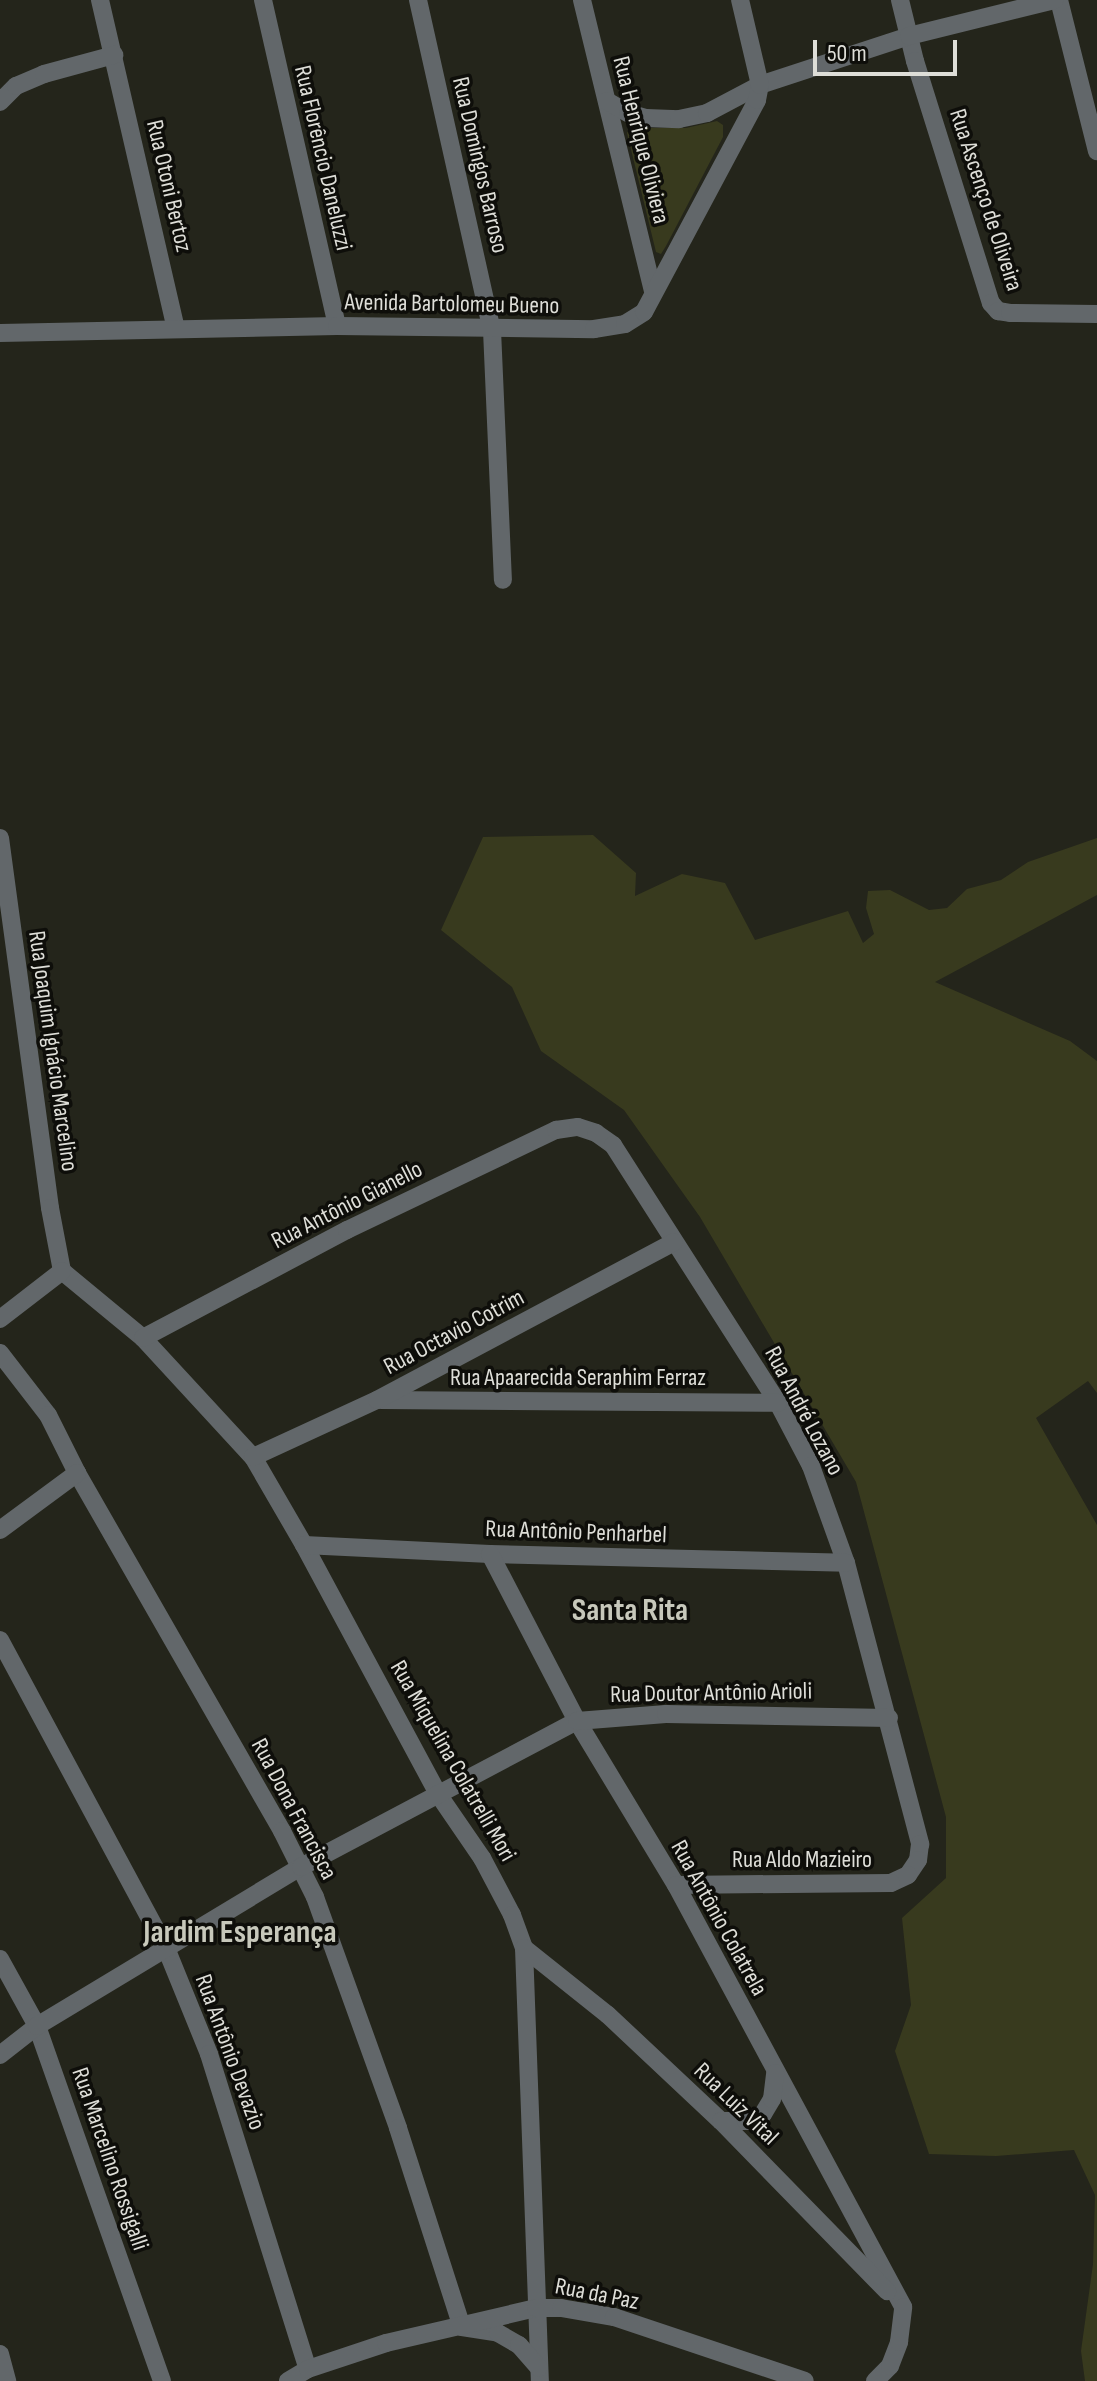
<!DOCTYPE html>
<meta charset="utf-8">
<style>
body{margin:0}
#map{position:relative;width:1097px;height:2381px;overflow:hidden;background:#24251b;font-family:"Sofia Sans Condensed",sans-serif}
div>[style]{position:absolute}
.green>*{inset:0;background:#383a1e}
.minor>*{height:18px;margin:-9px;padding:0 9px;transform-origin:9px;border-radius:9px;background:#62676a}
span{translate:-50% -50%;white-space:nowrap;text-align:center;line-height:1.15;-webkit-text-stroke:7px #0e0e0a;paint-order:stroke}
.street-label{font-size:24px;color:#deded8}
.district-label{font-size:32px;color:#c7c8bb;font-weight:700}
.scale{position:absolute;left:813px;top:40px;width:144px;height:36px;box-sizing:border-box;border:4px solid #deded8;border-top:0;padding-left:10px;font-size:24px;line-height:28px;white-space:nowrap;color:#deded8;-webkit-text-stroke:6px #0e0e0a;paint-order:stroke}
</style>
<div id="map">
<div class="green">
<div style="clip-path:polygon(717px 121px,723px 125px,723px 137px,666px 246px,661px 254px,656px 252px,627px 133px,630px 128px,686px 128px)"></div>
<div style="clip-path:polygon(593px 835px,636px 873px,635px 896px,682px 874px,725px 883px,755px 940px,848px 911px,863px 943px,874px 934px,866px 908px,868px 891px,890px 890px,929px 910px,947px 908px,967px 889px,1001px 880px,1028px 862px,1097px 838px,1097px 895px,935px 982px,1070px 1041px,1097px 1061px,1097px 1393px,1088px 1381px,1036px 1418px,1097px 1525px,1097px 2381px,1085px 2381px,1081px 2351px,1093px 2264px,1095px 2195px,1074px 2150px,996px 2156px,929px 2154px,895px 2051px,911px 2005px,902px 1918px,946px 1878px,946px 1817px,856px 1482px,700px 1217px,624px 1110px,541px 1051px,512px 987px,441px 930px,483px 837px)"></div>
</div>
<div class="minor">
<div style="left:100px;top:0;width:337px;rotate:77deg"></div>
<div style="left:263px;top:0;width:334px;rotate:77.2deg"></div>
<div style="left:418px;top:0;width:338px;rotate:77.4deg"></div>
<div style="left:492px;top:330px;width:250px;rotate:87.5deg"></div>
<div style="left:582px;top:0;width:301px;rotate:76.3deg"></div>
<div style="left:900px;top:0;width:63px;rotate:76.2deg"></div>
<div style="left:915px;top:61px;width:254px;rotate:72.6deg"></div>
<div style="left:991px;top:303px;width:11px;rotate:49deg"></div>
<div style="left:998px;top:311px;width:12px;rotate:9deg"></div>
<div style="left:1010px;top:313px;width:87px;rotate:0.7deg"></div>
<div style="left:1059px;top:0;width:156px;rotate:75.9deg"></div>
<div style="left:607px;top:101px;width:24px;rotate:30deg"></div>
<div style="left:628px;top:113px;width:19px;rotate:16deg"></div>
<div style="left:646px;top:118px;width:33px;rotate:2deg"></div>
<div style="left:679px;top:119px;width:29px;rotate:-12deg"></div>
<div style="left:707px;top:113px;width:60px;rotate:-27.8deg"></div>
<div style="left:760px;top:85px;width:157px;rotate:-18.2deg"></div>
<div style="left:909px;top:36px;width:150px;rotate:-13.9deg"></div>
<div style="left:0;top:102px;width:23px;rotate:-45deg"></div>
<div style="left:16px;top:86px;width:30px;rotate:-23deg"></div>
<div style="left:44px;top:74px;width:73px;rotate:-15.2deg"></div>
<div style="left:0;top:333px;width:337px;rotate:-1.2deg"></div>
<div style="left:337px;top:326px;width:257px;rotate:0.7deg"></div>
<div style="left:594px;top:329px;width:31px;rotate:-9deg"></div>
<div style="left:625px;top:324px;width:22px;rotate:-32deg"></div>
<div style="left:644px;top:312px;width:240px;rotate:-61.9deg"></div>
<div style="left:757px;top:100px;width:15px;rotate:-79deg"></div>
<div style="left:760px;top:85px;width:87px;rotate:-103.2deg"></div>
<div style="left:0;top:838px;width:373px;rotate:82.3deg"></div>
<div style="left:50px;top:1208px;width:64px;rotate:79.2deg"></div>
<div style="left:62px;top:1271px;width:105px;rotate:39.6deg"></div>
<div style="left:143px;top:1338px;width:162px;rotate:47.3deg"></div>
<div style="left:253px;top:1457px;width:102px;rotate:59.9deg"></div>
<div style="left:304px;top:1545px;width:283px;rotate:61.7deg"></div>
<div style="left:438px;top:1794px;width:78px;rotate:55.5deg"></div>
<div style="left:482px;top:1858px;width:64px;rotate:62.2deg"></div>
<div style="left:512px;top:1915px;width:35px;rotate:70deg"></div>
<div style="left:524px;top:1948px;width:433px;rotate:87.9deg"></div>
<div style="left:0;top:1319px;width:78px;rotate:-37.7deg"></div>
<div style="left:143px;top:1338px;width:231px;rotate:-27.9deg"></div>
<div style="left:347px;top:1230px;width:232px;rotate:-25.6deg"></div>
<div style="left:556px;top:1130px;width:22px;rotate:-8deg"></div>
<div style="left:578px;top:1127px;width:19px;rotate:18deg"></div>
<div style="left:596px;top:1133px;width:21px;rotate:35deg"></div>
<div style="left:613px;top:1145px;width:306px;rotate:57.4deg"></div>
<div style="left:778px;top:1403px;width:71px;rotate:62.4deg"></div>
<div style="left:811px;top:1466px;width:103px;rotate:70.2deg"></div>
<div style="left:846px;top:1563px;width:291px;rotate:75.2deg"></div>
<div style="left:920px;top:1844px;width:16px;rotate:97deg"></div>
<div style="left:918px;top:1860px;width:18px;rotate:124deg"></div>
<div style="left:908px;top:1875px;width:19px;rotate:155deg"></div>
<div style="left:891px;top:1883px;width:215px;rotate:179.5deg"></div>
<div style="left:0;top:1353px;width:78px;rotate:52.3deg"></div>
<div style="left:48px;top:1415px;width:65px;rotate:63.4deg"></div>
<div style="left:77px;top:1473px;width:413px;rotate:60.2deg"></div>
<div style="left:282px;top:1831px;width:74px;rotate:63.4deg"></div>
<div style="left:315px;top:1897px;width:245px;rotate:70.2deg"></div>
<div style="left:398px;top:2128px;width:209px;rotate:72.2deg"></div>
<div style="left:462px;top:2327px;width:36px;rotate:9deg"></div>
<div style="left:498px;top:2333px;width:24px;rotate:30deg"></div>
<div style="left:519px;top:2345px;width:30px;rotate:49deg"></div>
<div style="left:381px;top:1400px;width:397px;rotate:0.4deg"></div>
<div style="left:253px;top:1457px;width:136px;rotate:-24.7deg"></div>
<div style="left:377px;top:1400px;width:336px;rotate:-28deg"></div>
<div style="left:0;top:1530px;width:96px;rotate:-36.5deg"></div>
<div style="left:304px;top:1545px;width:186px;rotate:2.8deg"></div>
<div style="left:490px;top:1554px;width:356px;rotate:1.4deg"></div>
<div style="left:490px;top:1554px;width:188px;rotate:62.5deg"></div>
<div style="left:577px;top:1721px;width:192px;rotate:58.9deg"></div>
<div style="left:676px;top:1885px;width:479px;rotate:61.7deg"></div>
<div style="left:0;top:1640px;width:350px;rotate:61.7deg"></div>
<div style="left:166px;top:1948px;width:114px;rotate:67.9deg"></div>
<div style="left:209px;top:2054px;width:330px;rotate:72.6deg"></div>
<div style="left:524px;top:1948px;width:107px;rotate:38.6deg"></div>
<div style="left:608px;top:2015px;width:155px;rotate:43.2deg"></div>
<div style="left:721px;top:2121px;width:238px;rotate:45.7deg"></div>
<div style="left:0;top:1959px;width:77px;rotate:61.1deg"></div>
<div style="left:37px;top:2026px;width:376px;rotate:70.6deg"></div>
<div style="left:0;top:2055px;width:47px;rotate:-38.1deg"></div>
<div style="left:37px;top:2026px;width:308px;rotate:-31.1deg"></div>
<div style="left:301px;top:1867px;width:312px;rotate:-27.9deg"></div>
<div style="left:577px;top:1721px;width:89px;rotate:-4.5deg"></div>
<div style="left:666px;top:1714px;width:223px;rotate:1deg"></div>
<div style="left:721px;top:2121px;width:25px"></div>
<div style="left:746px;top:2121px;width:18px;rotate:-22deg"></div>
<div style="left:763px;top:2114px;width:17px;rotate:-59deg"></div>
<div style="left:772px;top:2099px;width:26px;rotate:-83deg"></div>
<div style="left:0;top:2354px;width:28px;rotate:75deg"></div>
<div style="left:288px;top:2381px;width:23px;rotate:-31deg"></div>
<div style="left:308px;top:2369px;width:82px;rotate:-18.4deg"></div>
<div style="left:386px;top:2343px;width:154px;rotate:-13.1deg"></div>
<div style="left:536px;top:2308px;width:25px"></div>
<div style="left:561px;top:2308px;width:54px;rotate:9.6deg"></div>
<div style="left:614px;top:2317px;width:201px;rotate:18.5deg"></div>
<div style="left:875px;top:2381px;width:21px;rotate:-45deg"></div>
<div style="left:890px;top:2366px;width:26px;rotate:-69deg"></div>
<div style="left:899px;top:2342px;width:35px;rotate:-83deg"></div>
</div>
<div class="street-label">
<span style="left:641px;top:140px;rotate:76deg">Rua Henrique Oliviera</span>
<span style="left:323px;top:158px;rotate:77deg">Rua Florêncio Daneluzzi</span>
<span style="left:480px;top:165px;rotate:77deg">Rua Domingos Barroso</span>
<span style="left:169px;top:186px;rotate:77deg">Rua Otoni Bertoz</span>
<span style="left:986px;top:200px;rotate:72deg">Rua Ascenço de Oliveira</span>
<span style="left:452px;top:304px;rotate:1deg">Avenida Bartolomeu Bueno</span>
<span style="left:53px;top:1051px;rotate:82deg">Rua Joaquim Ignácio Marcelino</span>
<span style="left:347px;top:1205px;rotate:-27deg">Rua Antônio Gianello</span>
<span style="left:454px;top:1332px;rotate:-28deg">Rua Octavio Cotrim</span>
<span style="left:578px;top:1378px">Rua Apaarecida Seraphim Ferraz</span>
<span style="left:804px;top:1411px;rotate:62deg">Rua André Lozano</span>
<span style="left:576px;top:1532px;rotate:2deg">Rua Antônio Penharbel</span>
<span style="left:711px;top:1693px;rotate:-1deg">Rua Doutor Antônio Arioli</span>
<span style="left:453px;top:1761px;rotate:60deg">Rua Miquelina Colatrelli Mori</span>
<span style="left:294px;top:1809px;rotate:62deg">Rua Dona Francisca</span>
<span style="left:802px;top:1860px">Rua Aldo Mazieiro</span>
<span style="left:719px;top:1918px;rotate:61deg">Rua Antônio Colatrela</span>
<span style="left:230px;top:2052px;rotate:70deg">Rua Antônio Devazio</span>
<span style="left:736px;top:2104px;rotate:44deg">Rua Luiz Vital</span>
<span style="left:110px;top:2159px;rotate:71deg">Rua Marcelino Rossigalli</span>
<span style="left:597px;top:2294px;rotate:11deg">Rua da Paz</span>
</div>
<div class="district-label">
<span style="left:630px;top:1611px">Santa Rita</span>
<span style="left:240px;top:1933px">Jardim Esperança</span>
</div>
<div class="scale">50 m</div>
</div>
